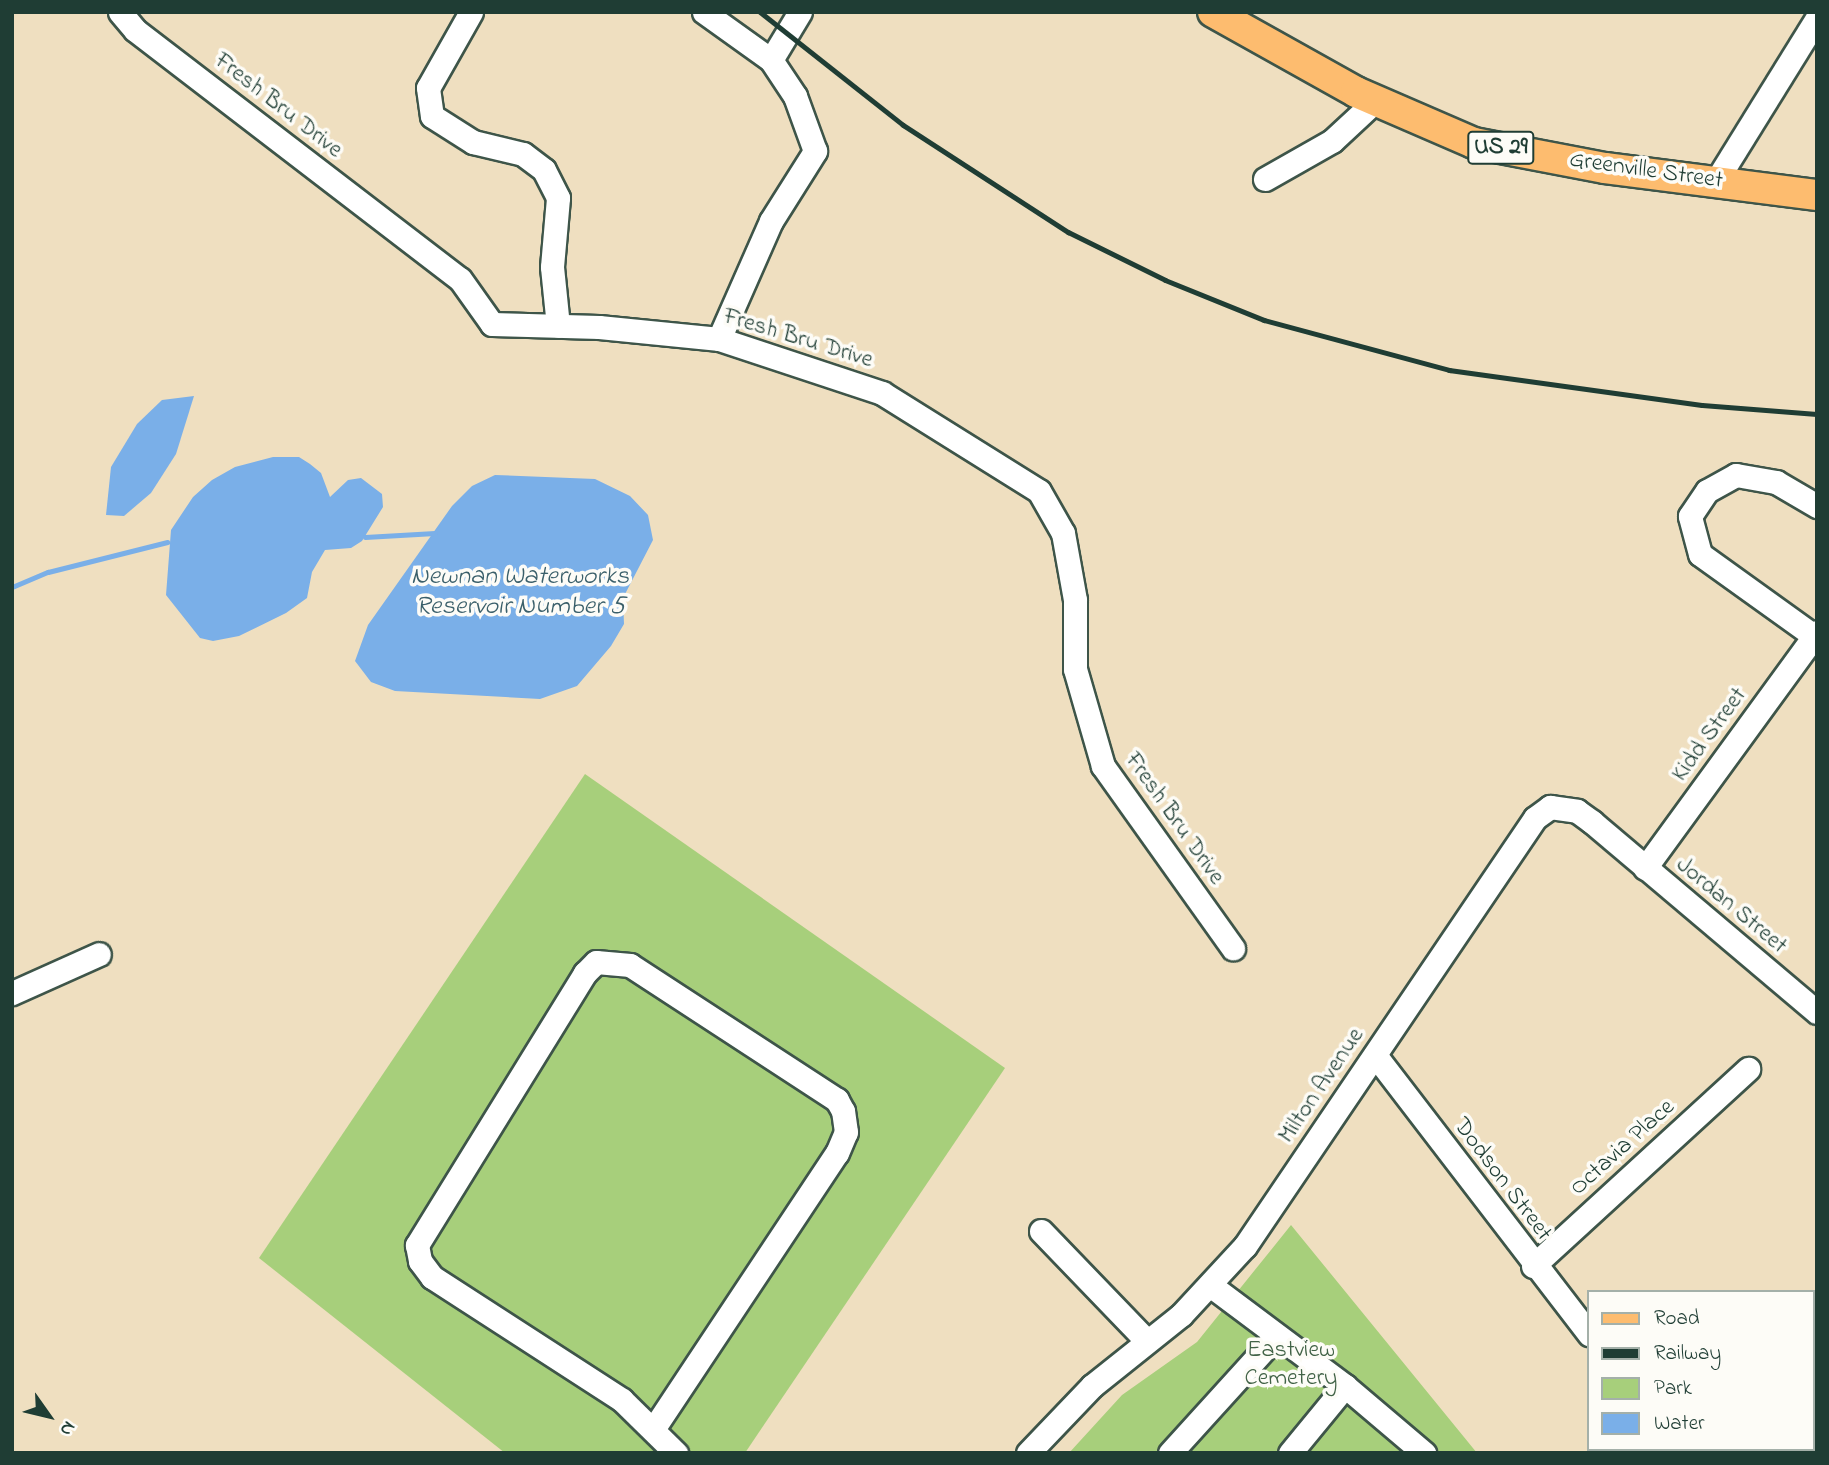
<!DOCTYPE html>
<style>
body{margin:0}
#map{position:relative;width:1829px;height:1465px;overflow:hidden;background:#efdfc0;font-family:"Indie Flower",sans-serif}
div>[style]{position:absolute}
.green>*{inset:0;background:#a7cf7b}
.water>*{inset:0;background:#7aafe8}
.stream>*{height:5px;margin:-2.5px;padding:0 2.5px;transform-origin:2.5px;border-radius:2.5px;background:#7aafe8}
.roads{filter:drop-shadow(2px 0 #3e5549) drop-shadow(-2px 0 #3e5549) drop-shadow(0 2px #3e5549) drop-shadow(0 -2px #3e5549)}
.minor>*{height:23px;margin:-11.5px;padding:0 11.5px;transform-origin:11.5px;border-radius:11.5px;background:#fff}
.major>*{height:30px;margin:-15px;padding:0 15px;transform-origin:15px;border-radius:15px;background:#fdbc6f}
.rail>*{height:5px;margin:-2.5px;padding:0 2.5px;transform-origin:2.5px;border-radius:2.5px;background:#1f3d34}
span{translate:-50% -50%;white-space:nowrap;text-align:center;line-height:1.15;-webkit-text-stroke:7px #fdfcf7;paint-order:stroke}
.shield-label span{padding:2px 5px;background:#fdfcf7;border:2px solid;border-radius:5px;-webkit-text-stroke-width:0}
.shield-label{font-size:23px;color:#1f3d34;font-weight:700}
.street-label{font-size:24px;color:#1f3d34}
.park-label{font-size:24px;color:#416246}
.water-label{font-size:26px;color:#3a5f6a;font-style:italic}
.frame{position:absolute;inset:0;border:14px solid #1f3d34;pointer-events:none}
.legend{position:absolute;left:1587px;top:1290px;width:228px;height:161px;box-sizing:border-box;background:#fdfcf7;border:2px solid #a4b0a9;margin:0;padding:9px 12px;list-style:none;font-size:21px;color:#1f3d34}
.legend li{display:flex;align-items:center;gap:14px;height:35px}
.legend b{width:35px;border:2px solid #a4b0a9}
.north{position:absolute;left:14px;top:1381px;width:70px;height:70px;-webkit-text-stroke:5px #fdfcf7;paint-order:stroke;rotate:124deg;font-size:19px;font-weight:700;line-height:28px;text-align:center;color:#1f3d34}
.north::after{content:'';display:block;margin:auto;width:24px;height:32px;background:#1f3d34;clip-path:polygon(50% 0,100% 100%,50% 72%,0 100%)}
</style>
<div id="map">
<div class="green">
<div style="clip-path:polygon(585px 774px,1005px 1068px,745px 1453px,505px 1453px,259px 1258px)"></div>
<div style="clip-path:polygon(1291px 1225px,1477px 1453px,1069px 1453px,1122px 1395px,1197px 1342px)"></div>
</div>
<div class="water">
<div style="clip-path:polygon(194px 396px,176px 454px,151px 493px,124px 516px,106px 515px,111px 467px,137px 424px,162px 400px)"></div>
<div style="clip-path:polygon(273px 457px,299px 457px,310px 464px,321px 473px,330px 497px,348px 480px,361px 478px,382px 494px,383px 507px,362px 541px,351px 548px,325px 550px,312px 572px,307px 598px,286px 613px,239px 636px,213px 641px,200px 638px,166px 595px,171px 530px,193px 497px,212px 480px,235px 467px)"></div>
<div style="clip-path:polygon(495px 475px,595px 479px,630px 496px,648px 515px,653px 540px,623px 598px,624px 624px,611px 646px,577px 686px,540px 699px,395px 691px,371px 682px,355px 661px,368px 625px,452px 506px,472px 486px)"></div>
</div>
<div class="stream">
<div style="left:365px;top:537px;width:70px;rotate:-3.3deg"></div>
<div style="left:12px;top:587px;width:39px;rotate:-23deg"></div>
<div style="left:48px;top:572px;width:123px;rotate:-14.1deg"></div>
</div>
<div class="roads">
<div class="minor">
<div style="left:120px;top:12px;width:23px;rotate:50deg"></div>
<div style="left:135px;top:30px;width:409px;rotate:37.5deg"></div>
<div style="left:460px;top:279px;width:55px;rotate:54.6deg"></div>
<div style="left:492px;top:324px;width:107px;rotate:1.6deg"></div>
<div style="left:599px;top:327px;width:121px;rotate:5.7deg"></div>
<div style="left:719px;top:339px;width:172px;rotate:18.3deg"></div>
<div style="left:882px;top:393px;width:185px;rotate:32deg"></div>
<div style="left:1039px;top:491px;width:48px;rotate:60.3deg"></div>
<div style="left:1063px;top:533px;width:68px;rotate:79.8deg"></div>
<div style="left:1075px;top:600px;width:69px;rotate:90deg"></div>
<div style="left:1075px;top:669px;width:101px;rotate:73.9deg"></div>
<div style="left:1103px;top:766px;width:224px;rotate:54.5deg"></div>
<div style="left:471px;top:12px;width:87px;rotate:119.5deg"></div>
<div style="left:428px;top:88px;width:28px;rotate:82deg"></div>
<div style="left:432px;top:116px;width:49px;rotate:32.4deg"></div>
<div style="left:473px;top:142px;width:51px;rotate:13.5deg"></div>
<div style="left:523px;top:154px;width:26px;rotate:37deg"></div>
<div style="left:544px;top:170px;width:31px;rotate:63deg"></div>
<div style="left:558px;top:198px;width:69px;rotate:95deg"></div>
<div style="left:552px;top:267px;width:59px;rotate:84.2deg"></div>
<div style="left:704px;top:12px;width:82px;rotate:35.6deg"></div>
<div style="left:771px;top:60px;width:56px;rotate:-58.9deg"></div>
<div style="left:1265px;top:179px;width:77px;rotate:-29.6deg"></div>
<div style="left:1332px;top:141px;width:59px;rotate:-42.9deg"></div>
<div style="left:1716px;top:181px;width:192px;rotate:-58.2deg"></div>
<div style="left:719px;top:339px;width:129px;rotate:-66.2deg"></div>
<div style="left:771px;top:221px;width:83px;rotate:-57.8deg"></div>
<div style="left:815px;top:151px;width:59px;rotate:-110deg"></div>
<div style="left:795px;top:96px;width:43px;rotate:-123.7deg"></div>
<div style="left:1814px;top:636px;width:140px;rotate:-144.3deg"></div>
<div style="left:1700px;top:554px;width:39px;rotate:-105deg"></div>
<div style="left:1690px;top:516px;width:30px;rotate:-56deg"></div>
<div style="left:1707px;top:491px;width:33px;rotate:-29deg"></div>
<div style="left:1736px;top:475px;width:41px;rotate:9.9deg"></div>
<div style="left:1776px;top:482px;width:48px;rotate:30.3deg"></div>
<div style="left:1645px;top:868px;width:292px;rotate:-53.9deg"></div>
<div style="left:12px;top:993px;width:95px;rotate:-24.1deg"></div>
<div style="left:1375px;top:1055px;width:352px;rotate:52.5deg"></div>
<div style="left:1041px;top:1231px;width:151px;rotate:46.1deg"></div>
<div style="left:1533px;top:1266px;width:292px;rotate:-42.5deg"></div>
<div style="left:1210px;top:1285px;width:169px;rotate:36.8deg"></div>
<div style="left:1345px;top:1386px;width:104px;rotate:40.3deg"></div>
<div style="left:654px;top:1428px;width:330px;rotate:-56.4deg"></div>
<div style="left:837px;top:1153px;width:23px;rotate:-67deg"></div>
<div style="left:846px;top:1132px;width:21px;rotate:-98deg"></div>
<div style="left:843px;top:1111px;width:13px;rotate:-119deg"></div>
<div style="left:837px;top:1100px;width:247px;rotate:-146.9deg"></div>
<div style="left:630px;top:965px;width:34px;rotate:-175deg"></div>
<div style="left:596px;top:962px;width:16px;rotate:135deg"></div>
<div style="left:585px;top:973px;width:320px;rotate:121.7deg"></div>
<div style="left:417px;top:1245px;width:16px;rotate:79deg"></div>
<div style="left:420px;top:1261px;width:20px;rotate:53deg"></div>
<div style="left:432px;top:1277px;width:226px;rotate:32.9deg"></div>
<div style="left:622px;top:1400px;width:76px;rotate:44.5deg"></div>
<div style="left:1684px;top:1449px;width:5px;rotate:53deg"></div>
<div style="left:1028px;top:1453px;width:93px;rotate:-46.3deg"></div>
<div style="left:1092px;top:1386px;width:114px;rotate:-38.6deg"></div>
<div style="left:1181px;top:1315px;width:94px;rotate:-47.2deg"></div>
<div style="left:1245px;top:1246px;width:517px;rotate:-55.88deg"></div>
<div style="left:1535px;top:818px;width:19px;rotate:-36deg"></div>
<div style="left:1550px;top:807px;width:27px;rotate:8deg"></div>
<div style="left:1577px;top:811px;width:19px;rotate:36deg"></div>
<div style="left:1592px;top:822px;width:294px;rotate:40.2deg"></div>
<div style="left:1170px;top:1453px;width:158px;rotate:-47.8deg"></div>
<div style="left:1290px;top:1453px;width:87px;rotate:-50.6deg"></div>
</div>
<div class="major">
<div style="left:1213px;top:12px;width:164px;rotate:29.2deg"></div>
<div style="left:1356px;top:92px;width:129px;rotate:23.4deg"></div>
<div style="left:1474px;top:143px;width:133px;rotate:10.8deg"></div>
<div style="left:1605px;top:168px;width:214px;rotate:7.3deg"></div>
</div>
</div>
<div class="rail">
<div style="left:760px;top:12px;width:182px;rotate:38.3deg"></div>
<div style="left:903px;top:125px;width:197px;rotate:33deg"></div>
<div style="left:1068px;top:232px;width:108px;rotate:26.3deg"></div>
<div style="left:1165px;top:280px;width:107px;rotate:22deg"></div>
<div style="left:1264px;top:320px;width:192px;rotate:15.1deg"></div>
<div style="left:1449px;top:370px;width:255px;rotate:7.9deg"></div>
<div style="left:1702px;top:405px;width:115px;rotate:4.5deg"></div>
</div>
<div class="shield-label">
<span style="left:1501px;top:148px">US 29</span>
</div>
<div class="street-label">
<span style="left:278px;top:106px;rotate:38deg">Fresh Bru Drive</span>
<span style="left:1646px;top:171px;rotate:8deg">Greenville Street</span>
<span style="left:798px;top:339px;rotate:17deg">Fresh Bru Drive</span>
<span style="left:1710px;top:735px;rotate:-54deg">Kidd Street</span>
<span style="left:1174px;top:819px;rotate:55deg">Fresh Bru Drive</span>
<span style="left:1731px;top:906px;rotate:40deg">Jordan Street</span>
<span style="left:1322px;top:1086px;rotate:-56deg">Milton Avenue</span>
<span style="left:1623px;top:1148px;rotate:-42deg">Octavia Place</span>
<span style="left:1502px;top:1180px;rotate:53deg">Dodson Street</span>
</div>
<div class="park-label">
<span style="left:1291px;top:1365px">Eastview<br>Cemetery</span>
</div>
<div class="water-label">
<span style="left:520px;top:593px">Newnan Waterworks<br>Reservoir Number 5</span>
</div>
<div class="frame"></div>
<ul class="legend">
<li><b style="height:9px;background:#fdbc6f"></b>Road</li>
<li><b style="height:9px;background:#1f3d34"></b>Railway</li>
<li><b style="height:19px;background:#a7cf7b"></b>Park</li>
<li><b style="height:19px;background:#7aafe8"></b>Water</li>
</ul>
<div class="north">N</div>
</div>
